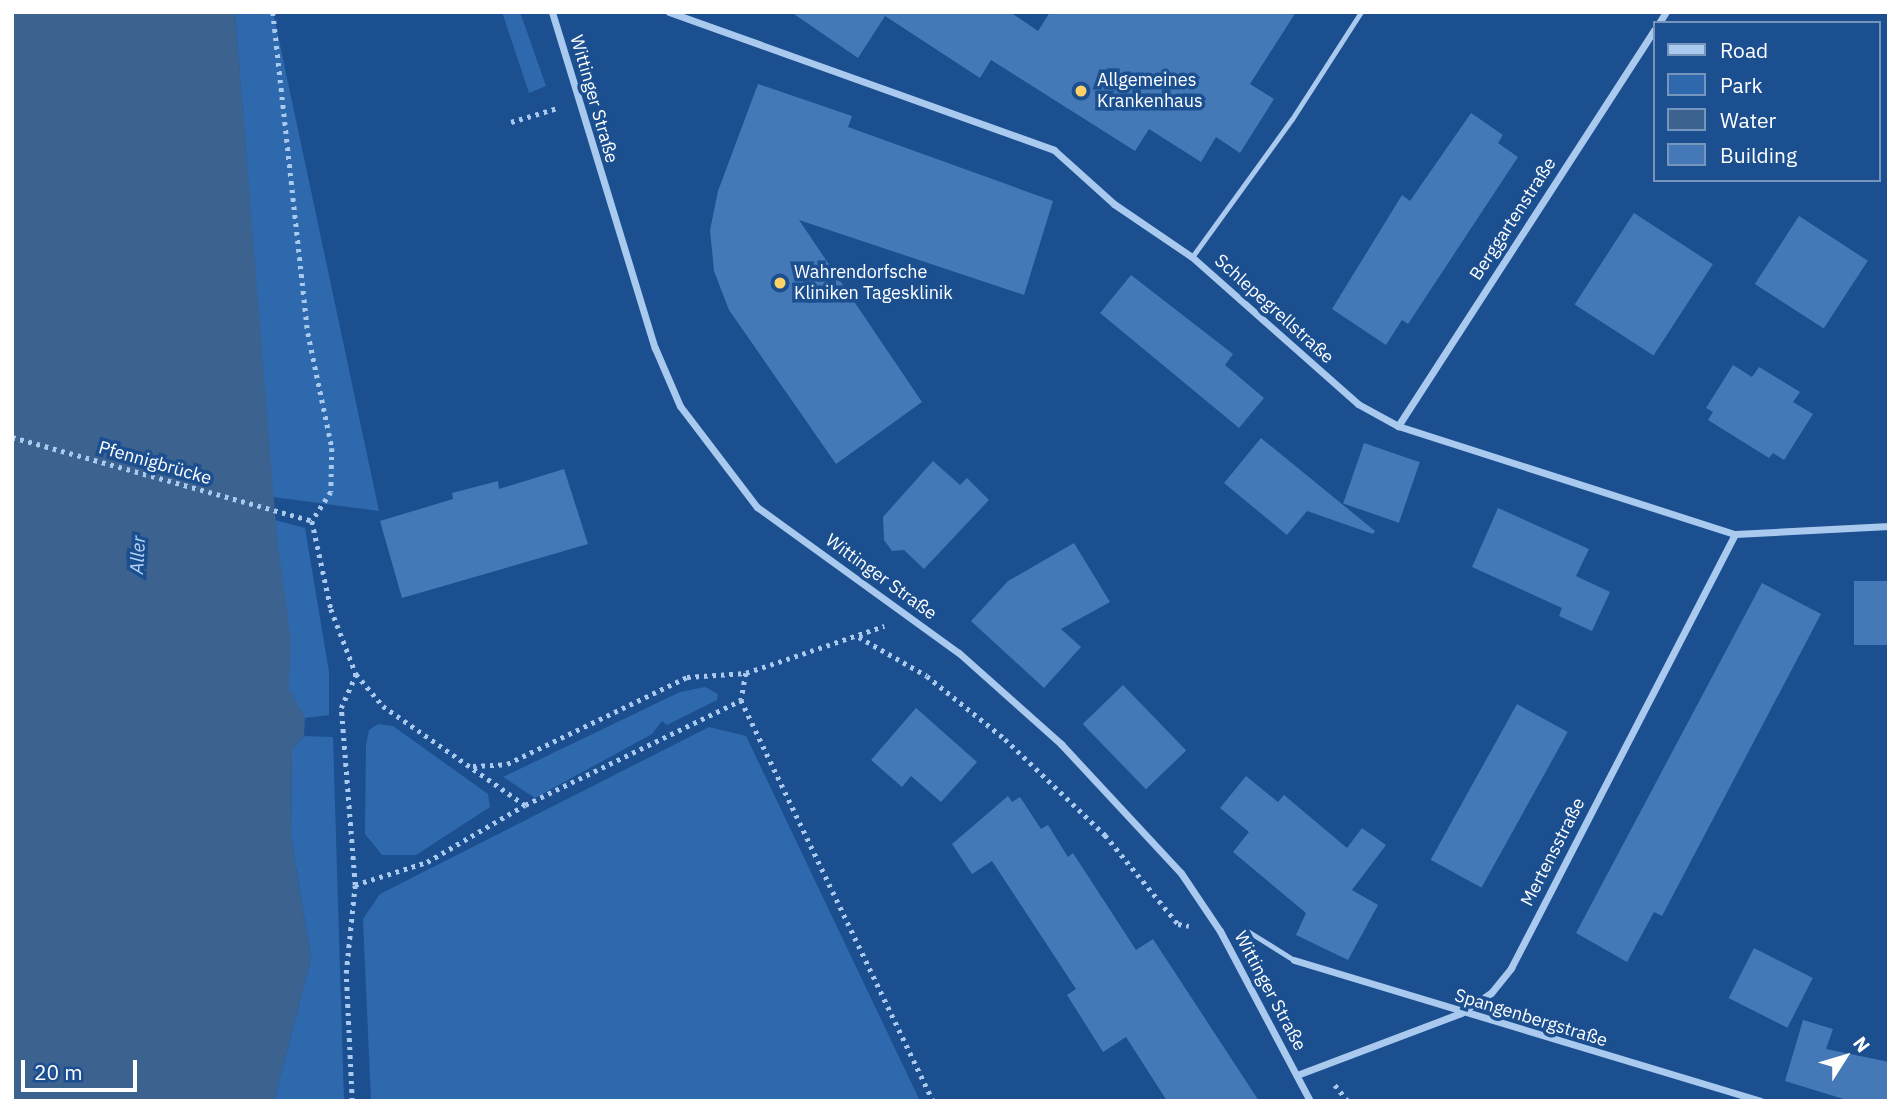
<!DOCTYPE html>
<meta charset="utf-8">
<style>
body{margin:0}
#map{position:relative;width:1901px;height:1113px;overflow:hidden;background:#1b4f8f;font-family:"IBM Plex Sans",sans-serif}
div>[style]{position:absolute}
.green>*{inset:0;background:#2e69ad}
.water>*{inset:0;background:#3c6290}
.building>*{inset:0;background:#4478b7;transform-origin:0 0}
.path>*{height:4.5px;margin-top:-2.25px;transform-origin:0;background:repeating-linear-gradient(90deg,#a9c9ee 0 3.5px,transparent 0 8.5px)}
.service>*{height:5px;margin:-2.5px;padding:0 2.5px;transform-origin:2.5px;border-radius:2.5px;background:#a9c9ee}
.minor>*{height:7px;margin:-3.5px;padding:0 3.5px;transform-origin:3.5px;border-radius:3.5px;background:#a9c9ee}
.dots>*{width:19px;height:19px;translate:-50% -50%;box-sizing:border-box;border:4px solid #1b4f8f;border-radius:50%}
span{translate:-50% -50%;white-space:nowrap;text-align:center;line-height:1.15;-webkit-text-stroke:7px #1b4f8f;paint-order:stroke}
.poi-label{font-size:18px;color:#fff}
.left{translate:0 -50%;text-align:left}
.street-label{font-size:18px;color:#fff}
.water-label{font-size:19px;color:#b5d3f5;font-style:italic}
.frame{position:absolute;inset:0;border:14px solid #fff;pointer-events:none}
.legend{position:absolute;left:1653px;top:21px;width:228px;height:161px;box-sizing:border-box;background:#1b4f8f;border:2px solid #7695bc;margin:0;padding:9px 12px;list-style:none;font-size:21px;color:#fff}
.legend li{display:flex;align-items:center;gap:14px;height:35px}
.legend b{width:35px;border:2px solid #7695bc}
.north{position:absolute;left:1810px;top:1022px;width:70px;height:70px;-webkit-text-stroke:5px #1b4f8f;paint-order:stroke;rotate:53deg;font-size:19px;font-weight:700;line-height:28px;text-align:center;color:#fff}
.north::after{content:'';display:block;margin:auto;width:24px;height:32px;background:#fff;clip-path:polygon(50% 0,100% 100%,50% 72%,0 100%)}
.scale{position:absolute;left:21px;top:1060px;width:116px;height:32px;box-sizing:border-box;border:4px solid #fff;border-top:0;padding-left:9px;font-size:21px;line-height:24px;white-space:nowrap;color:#fff;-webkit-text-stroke:5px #1b4f8f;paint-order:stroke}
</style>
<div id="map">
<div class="green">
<div style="clip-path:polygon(235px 12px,273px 12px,379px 511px,273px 497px)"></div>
<div style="clip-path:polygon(502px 12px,520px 12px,546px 86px,529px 93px)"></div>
<div style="clip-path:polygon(275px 520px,305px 528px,329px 672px,329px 715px,305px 718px,289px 690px)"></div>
<div style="clip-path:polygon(705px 687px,718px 694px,717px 700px,667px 725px,662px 721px,652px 734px,535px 798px,503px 777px,680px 692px)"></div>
<div style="clip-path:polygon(378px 724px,393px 726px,488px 794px,490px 807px,416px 855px,382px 855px,365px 834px,366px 745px,369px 730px)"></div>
<div style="clip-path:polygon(709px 727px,746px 736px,920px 1101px,371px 1101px,363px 919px,380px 894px)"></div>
<div style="clip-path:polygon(304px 736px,333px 737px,344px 1101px,274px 1101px,311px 959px,291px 837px,292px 749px)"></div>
</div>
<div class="water">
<div style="clip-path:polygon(12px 12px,235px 12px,277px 538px,291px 638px,289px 689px,305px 718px,304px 736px,292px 749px,291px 837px,311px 959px,274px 1101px,12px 1101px)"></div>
</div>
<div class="building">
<div style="clip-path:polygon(791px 12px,1010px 12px,1038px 31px,1050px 12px,1296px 12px,1250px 84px,1274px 99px,1240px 153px,1216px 137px,1201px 162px,1149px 129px,1135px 151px,991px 60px,980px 78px,885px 16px,858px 58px)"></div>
<div style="clip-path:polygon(758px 84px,852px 116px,848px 127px,1053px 201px,1024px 295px,799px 220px,922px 402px,836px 464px,729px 310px,714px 271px,710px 230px,718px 191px)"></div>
<div style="clip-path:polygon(1471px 113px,1503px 135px,1498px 143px,1518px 157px,1408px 324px,1402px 320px,1386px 345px,1332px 309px,1402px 195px,1410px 201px)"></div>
<div style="left:1634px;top:213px;width:94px;height:109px;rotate:33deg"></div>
<div style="left:1799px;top:216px;width:82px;height:81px;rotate:33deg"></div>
<div style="clip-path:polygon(1131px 275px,1233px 354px,1225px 365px,1264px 398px,1239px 428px,1100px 313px)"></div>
<div style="clip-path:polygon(1733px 365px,1752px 377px,1759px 367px,1800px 392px,1793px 402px,1813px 414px,1784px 460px,1773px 453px,1769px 458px,1708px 420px,1713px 412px,1706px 408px)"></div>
<div style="clip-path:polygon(1261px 438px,1375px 531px,1373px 534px,1307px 511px,1287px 535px,1224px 483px)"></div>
<div style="left:1364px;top:443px;width:59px;height:64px;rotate:19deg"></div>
<div style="clip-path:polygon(933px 461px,960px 485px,967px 478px,989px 500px,924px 569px,904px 550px,892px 551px,884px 540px,883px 517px)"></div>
<div style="clip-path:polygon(564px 469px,588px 544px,402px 598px,380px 521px,453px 499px,452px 493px,498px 481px,499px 489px)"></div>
<div style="clip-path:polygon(1498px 508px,1589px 549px,1576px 576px,1610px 592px,1592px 631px,1559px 616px,1562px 608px,1472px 567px)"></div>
<div style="clip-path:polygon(1074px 543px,1110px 602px,1061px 629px,1081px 647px,1044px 688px,971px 621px,1008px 581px)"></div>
<div style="left:1889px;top:581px;width:64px;height:35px;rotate:90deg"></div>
<div style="clip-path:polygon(1762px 583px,1821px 614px,1662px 916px,1654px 912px,1627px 962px,1576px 933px)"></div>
<div style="left:1123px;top:685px;width:91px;height:56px;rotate:46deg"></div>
<div style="left:1517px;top:704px;width:58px;height:178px;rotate:29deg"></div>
<div style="clip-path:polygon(916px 708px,977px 762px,941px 802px,911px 776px,902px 787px,871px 760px)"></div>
<div style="clip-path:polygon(1246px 776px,1278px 802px,1284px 795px,1347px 848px,1362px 828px,1386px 845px,1352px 890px,1378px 905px,1348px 960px,1296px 935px,1306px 913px,1233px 852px,1249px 832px,1220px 808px)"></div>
<div style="clip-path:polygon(1008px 796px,1012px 802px,1020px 797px,1041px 829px,1048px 825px,1068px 857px,1073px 853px,1136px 950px,1153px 939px,1259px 1101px,1167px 1101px,1126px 1037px,1103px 1052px,1067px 995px,1076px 989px,992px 861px,972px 874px,952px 844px)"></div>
<div style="left:1754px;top:948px;width:66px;height:56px;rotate:27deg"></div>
<div style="clip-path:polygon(1803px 1020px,1833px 1029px,1826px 1049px,1889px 1062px,1889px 1101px,1850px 1101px,1785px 1081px)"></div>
</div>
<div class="path">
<div style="left:273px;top:12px;width:323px;rotate:83.8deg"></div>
<div style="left:308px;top:333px;width:117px;rotate:78.2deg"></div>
<div style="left:332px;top:448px;width:44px;rotate:91.3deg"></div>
<div style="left:331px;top:492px;width:35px;rotate:123deg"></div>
<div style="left:511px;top:122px;width:48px;rotate:-16.9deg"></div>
<div style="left:12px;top:437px;width:312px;rotate:15.6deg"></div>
<div style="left:312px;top:521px;width:90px;rotate:77.8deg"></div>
<div style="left:331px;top:609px;width:70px;rotate:69deg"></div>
<div style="left:356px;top:674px;width:42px;rotate:49.8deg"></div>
<div style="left:383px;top:706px;width:173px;rotate:34.9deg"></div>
<div style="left:525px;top:805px;width:240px;rotate:-25.9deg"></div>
<div style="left:859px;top:637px;width:78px;rotate:29.8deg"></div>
<div style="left:927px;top:676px;width:100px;rotate:38.9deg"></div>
<div style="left:1005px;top:739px;width:139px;rotate:43.8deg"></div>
<div style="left:1105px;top:835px;width:115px;rotate:50.6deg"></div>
<div style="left:1178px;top:924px;width:11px;rotate:10deg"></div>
<div style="left:746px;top:673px;width:27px;rotate:100deg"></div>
<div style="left:741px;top:700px;width:445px;rotate:64.4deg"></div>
<div style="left:473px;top:766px;width:34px;rotate:-3deg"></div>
<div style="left:507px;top:764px;width:200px;rotate:-25.8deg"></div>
<div style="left:687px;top:677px;width:59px;rotate:-3.9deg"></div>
<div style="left:746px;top:673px;width:146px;rotate:-18.8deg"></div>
<div style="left:355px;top:885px;width:76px;rotate:-17.7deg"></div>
<div style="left:427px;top:862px;width:113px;rotate:-30.2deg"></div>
<div style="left:1335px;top:1085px;width:21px;rotate:51deg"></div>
<div style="left:352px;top:1101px;width:128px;rotate:-92.7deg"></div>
<div style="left:346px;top:973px;width:88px;rotate:-84.2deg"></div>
<div style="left:355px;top:885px;width:178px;rotate:-94.5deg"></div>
<div style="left:341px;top:708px;width:37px;rotate:-66deg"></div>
</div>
<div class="service">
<div style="left:1192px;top:257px;width:170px;rotate:-54.1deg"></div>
<div style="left:1292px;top:119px;width:127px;rotate:-57.2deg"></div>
<div style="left:1249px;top:932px;width:53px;rotate:31.9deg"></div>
</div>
<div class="minor">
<div style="left:552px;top:12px;width:351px;rotate:73deg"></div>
<div style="left:655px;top:348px;width:63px;rotate:66.7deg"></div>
<div style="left:680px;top:406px;width:127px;rotate:52.7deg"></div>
<div style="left:757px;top:507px;width:249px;rotate:35.9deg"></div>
<div style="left:959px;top:653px;width:137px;rotate:41.7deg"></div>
<div style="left:1061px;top:744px;width:176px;rotate:47.1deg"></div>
<div style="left:1181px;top:873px;width:70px;rotate:56.1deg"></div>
<div style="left:1220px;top:931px;width:192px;rotate:62.1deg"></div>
<div style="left:669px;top:12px;width:409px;rotate:19.7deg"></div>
<div style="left:1054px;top:150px;width:81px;rotate:42deg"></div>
<div style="left:1114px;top:204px;width:94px;rotate:34.2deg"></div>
<div style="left:1192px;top:257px;width:222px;rotate:41.5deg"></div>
<div style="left:1358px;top:404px;width:46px;rotate:28.8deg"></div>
<div style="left:1398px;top:426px;width:354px;rotate:17.8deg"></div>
<div style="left:1735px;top:534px;width:154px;rotate:-3deg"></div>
<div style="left:1659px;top:23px;width:13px;rotate:-58deg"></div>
<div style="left:1398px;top:426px;width:472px;rotate:-57.1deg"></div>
<div style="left:1294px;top:960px;width:487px;rotate:16.8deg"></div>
<div style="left:1297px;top:1075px;width:175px;rotate:-20.7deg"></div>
<div style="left:1461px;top:1013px;width:36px;rotate:-34deg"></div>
<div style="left:1491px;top:993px;width:32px;rotate:-51deg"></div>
<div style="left:1511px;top:968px;width:488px;rotate:-62.7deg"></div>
</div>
<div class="dots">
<div style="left:1081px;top:91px;background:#ffd166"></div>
<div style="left:780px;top:283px;background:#ffd166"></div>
</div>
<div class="poi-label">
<span class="left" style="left:1097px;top:91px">Allgemeines<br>Krankenhaus</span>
<span class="left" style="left:794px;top:283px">Wahrendorfsche<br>Kliniken Tagesklinik</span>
</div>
<div class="street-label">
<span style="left:594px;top:99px;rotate:74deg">Wittinger Straße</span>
<span style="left:1513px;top:219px;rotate:-57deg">Berggartenstraße</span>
<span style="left:1274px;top:309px;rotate:42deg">Schlepegrellstraße</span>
<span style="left:155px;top:463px;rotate:16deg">Pfennigbrücke</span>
<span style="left:881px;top:577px;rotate:36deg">Wittinger Straße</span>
<span style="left:1553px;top:852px;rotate:-63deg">Mertensstraße</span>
<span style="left:1270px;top:991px;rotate:62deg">Wittinger Straße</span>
<span style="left:1531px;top:1018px;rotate:17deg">Spangenbergstraße</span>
</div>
<div class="water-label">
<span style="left:138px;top:555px;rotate:-87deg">Aller</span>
</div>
<div class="frame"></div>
<ul class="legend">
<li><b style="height:9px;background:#a9c9ee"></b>Road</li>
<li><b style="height:19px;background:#2e69ad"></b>Park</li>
<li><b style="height:19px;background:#3c6290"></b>Water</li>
<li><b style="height:19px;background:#4478b7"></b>Building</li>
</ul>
<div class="north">N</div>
<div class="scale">20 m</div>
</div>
